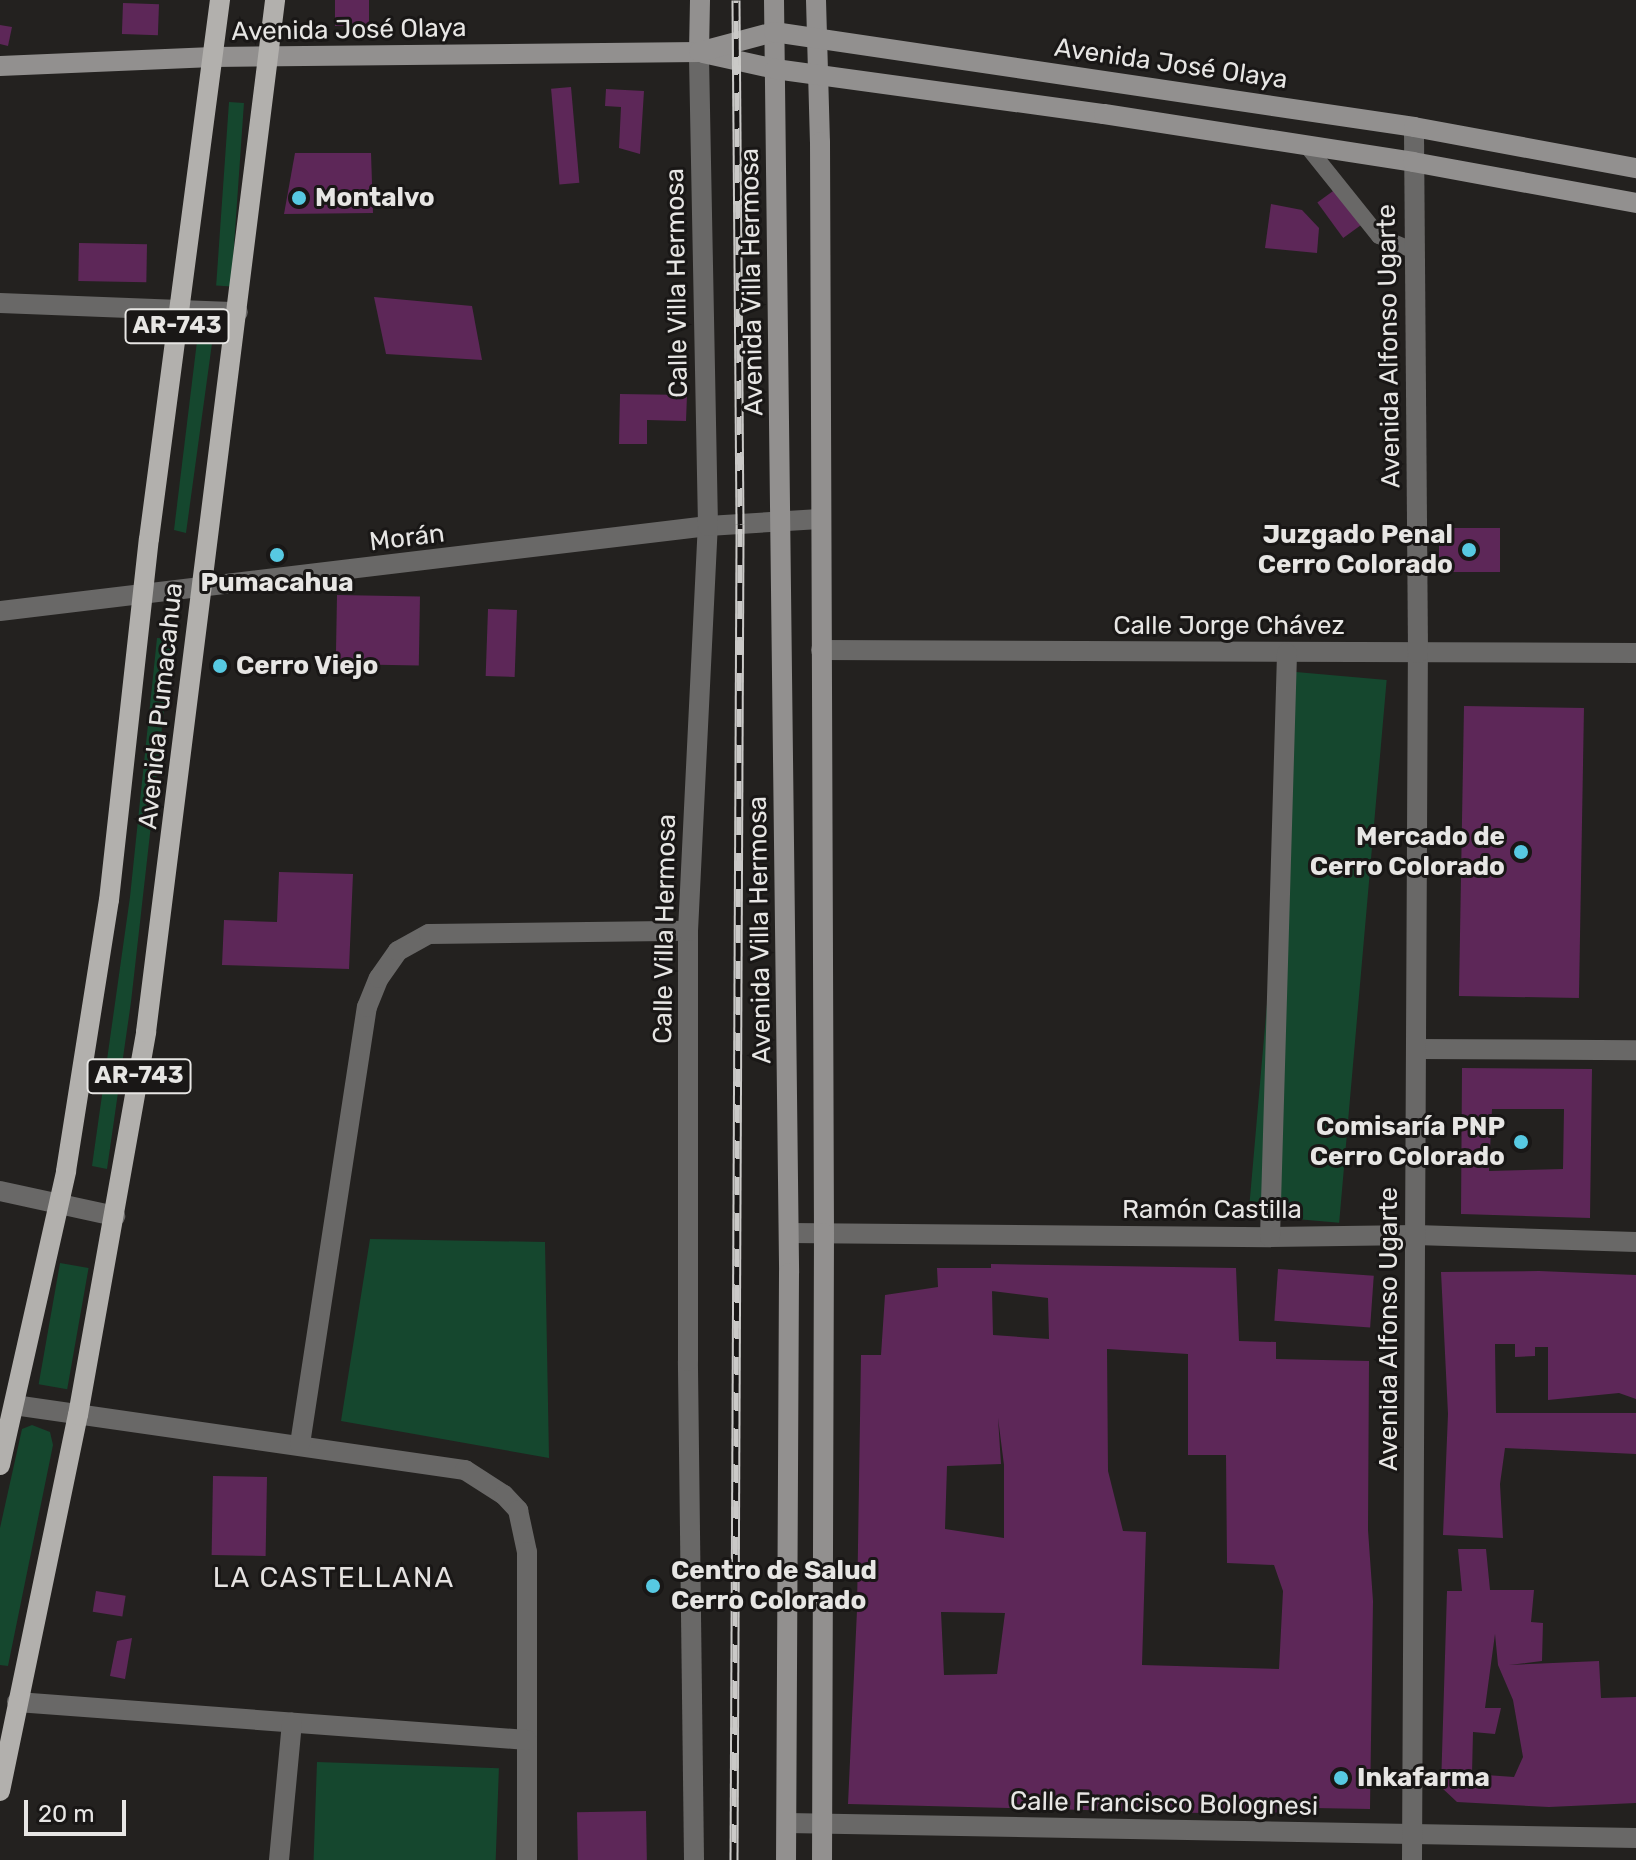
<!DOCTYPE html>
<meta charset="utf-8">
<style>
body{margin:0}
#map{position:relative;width:1636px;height:1860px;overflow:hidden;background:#23211f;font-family:Rubik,sans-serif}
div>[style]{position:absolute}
.green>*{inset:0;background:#15472e;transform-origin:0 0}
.building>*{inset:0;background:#5d2758;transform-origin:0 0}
.lane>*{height:16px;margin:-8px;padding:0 8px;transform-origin:8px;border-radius:8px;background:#696867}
.street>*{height:20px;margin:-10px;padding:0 10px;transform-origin:10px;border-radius:10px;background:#696867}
.secondary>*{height:20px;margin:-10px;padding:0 10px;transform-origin:10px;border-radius:10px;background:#92908f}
.primary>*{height:20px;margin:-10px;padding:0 10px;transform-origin:10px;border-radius:10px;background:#b2b0ad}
.rail>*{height:9px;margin-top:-4.5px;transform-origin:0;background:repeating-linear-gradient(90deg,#191716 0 18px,#cac9c7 0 36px);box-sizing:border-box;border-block:2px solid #cac9c7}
.dots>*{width:22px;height:22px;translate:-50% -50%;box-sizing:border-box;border:4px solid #191716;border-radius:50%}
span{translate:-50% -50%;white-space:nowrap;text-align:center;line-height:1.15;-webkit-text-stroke:6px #191716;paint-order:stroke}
.shield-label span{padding:2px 6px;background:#191716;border:2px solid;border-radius:6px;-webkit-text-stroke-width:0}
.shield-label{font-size:24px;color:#e7e6e4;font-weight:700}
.street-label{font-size:26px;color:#e7e6e4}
.poi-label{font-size:26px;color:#e7e6e4;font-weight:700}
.left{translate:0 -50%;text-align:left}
.right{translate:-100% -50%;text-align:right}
.neighbourhood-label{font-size:28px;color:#e5e2e0;letter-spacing:2px}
.scale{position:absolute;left:24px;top:1800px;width:102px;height:36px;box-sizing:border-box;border:4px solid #e7e6e4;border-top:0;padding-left:10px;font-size:24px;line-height:28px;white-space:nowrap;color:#e7e6e4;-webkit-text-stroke:6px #191716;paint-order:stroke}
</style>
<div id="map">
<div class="green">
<div style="left:229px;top:102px;width:15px;height:184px;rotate:4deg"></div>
<div style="clip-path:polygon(198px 333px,213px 336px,186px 533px,174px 530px)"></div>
<div style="clip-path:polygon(157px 638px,172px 639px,131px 1002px,107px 1169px,92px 1166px,130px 897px)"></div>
<div style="left:1296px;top:672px;width:91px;height:545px;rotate:5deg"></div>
<div style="clip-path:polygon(370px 1239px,545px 1242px,549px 1458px,341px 1421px)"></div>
<div style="left:60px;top:1263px;width:29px;height:123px;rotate:10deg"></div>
<div style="clip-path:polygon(32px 1425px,50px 1432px,53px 1445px,8px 1666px,0 1665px,0 1528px,22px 1429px)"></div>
<div style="left:317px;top:1762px;width:182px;height:98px;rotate:2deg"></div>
</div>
<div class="building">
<div style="left:335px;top:0;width:34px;height:26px"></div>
<div style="left:123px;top:3px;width:36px;height:31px;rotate:2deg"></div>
<div style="clip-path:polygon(0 25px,12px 27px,8px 46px,0 44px)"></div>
<div style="left:571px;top:87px;width:96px;height:20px;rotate:85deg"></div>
<div style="clip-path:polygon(606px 89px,644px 91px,640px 154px,619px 148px,621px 107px,605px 106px)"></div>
<div style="clip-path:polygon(295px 153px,371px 153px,373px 213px,284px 214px)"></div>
<div style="left:1340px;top:186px;width:44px;height:28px;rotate:54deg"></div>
<div style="clip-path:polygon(1271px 204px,1302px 210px,1319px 228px,1317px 253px,1265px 248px)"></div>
<div style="left:79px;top:243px;width:68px;height:38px;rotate:1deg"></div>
<div style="clip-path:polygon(374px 297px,472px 306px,482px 360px,386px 354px)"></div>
<div style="clip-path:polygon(620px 394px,687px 395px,686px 421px,647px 420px,647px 444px,619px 444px)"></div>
<div style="left:1439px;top:528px;width:61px;height:44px"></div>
<div style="left:337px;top:595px;width:83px;height:69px;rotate:1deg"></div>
<div style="left:488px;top:609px;width:29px;height:67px;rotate:2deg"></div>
<div style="left:1464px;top:706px;width:120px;height:290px;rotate:1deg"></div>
<div style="clip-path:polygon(279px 872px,353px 874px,349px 969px,222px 965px,224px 920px,277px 922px)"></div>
<div style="clip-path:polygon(evenodd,1462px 1068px,1592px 1069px,1590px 1218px,1461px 1214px,1462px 1068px,1492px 1109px,1564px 1109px,1563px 1169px,1489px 1171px,1492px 1109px)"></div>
<div style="clip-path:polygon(evenodd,991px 1264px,1236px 1268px,1239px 1341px,1276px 1342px,1276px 1359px,1369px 1361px,1368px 1530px,1373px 1601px,1370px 1809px,1314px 1808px,1312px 1811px,1241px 1814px,848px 1804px,857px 1610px,861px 1355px,881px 1355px,885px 1295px,938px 1287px,937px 1268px,991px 1268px,991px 1264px,992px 1291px,1048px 1298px,1049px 1339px,993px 1335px,992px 1291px,991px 1264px,1107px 1349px,1188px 1354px,1188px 1455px,1226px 1455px,1227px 1563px,1274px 1565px,1283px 1591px,1279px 1669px,1142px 1665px,1146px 1532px,1123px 1531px,1108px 1471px,1107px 1349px,991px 1264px,998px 1418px,1004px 1465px,1004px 1538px,945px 1529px,947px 1466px,1001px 1464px,998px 1418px,991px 1264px,941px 1612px,1005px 1613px,997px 1674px,944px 1675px,941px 1612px)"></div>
<div style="left:1278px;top:1269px;width:96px;height:52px;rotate:4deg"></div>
<div style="clip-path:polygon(1539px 1271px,1636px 1275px,1636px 1399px,1619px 1393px,1548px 1400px,1548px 1347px,1535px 1347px,1535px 1356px,1515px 1357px,1515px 1344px,1495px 1344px,1496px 1413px,1636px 1413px,1636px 1454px,1505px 1448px,1500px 1484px,1503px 1538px,1443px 1535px,1448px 1414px,1441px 1272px)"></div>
<div style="left:213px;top:1476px;width:54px;height:79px;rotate:1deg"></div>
<div style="clip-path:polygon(evenodd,1458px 1549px,1486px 1549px,1490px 1590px,1534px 1590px,1531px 1622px,1543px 1623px,1542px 1661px,1509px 1665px,1599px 1661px,1601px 1698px,1636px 1697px,1636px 1803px,1549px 1807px,1457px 1802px,1441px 1787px,1447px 1591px,1462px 1591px,1458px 1549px,1495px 1634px,1498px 1665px,1513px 1700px,1523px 1757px,1514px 1777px,1472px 1774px,1473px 1732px,1495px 1734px,1501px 1708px,1485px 1708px,1495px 1634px)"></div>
<div style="left:96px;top:1591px;width:30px;height:21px;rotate:9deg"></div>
<div style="clip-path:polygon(132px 1638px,125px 1679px,110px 1676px,117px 1641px)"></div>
<div style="left:646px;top:1811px;width:49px;height:69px;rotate:89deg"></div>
</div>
<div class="lane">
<div style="left:1306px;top:145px;width:117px;rotate:51.3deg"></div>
<div style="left:1379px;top:236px;width:38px;rotate:23deg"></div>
</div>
<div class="street">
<div style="left:0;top:303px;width:238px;rotate:2.2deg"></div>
<div style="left:0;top:611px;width:713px;rotate:-6.85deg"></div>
<div style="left:708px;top:526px;width:112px;rotate:-3.6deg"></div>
<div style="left:821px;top:650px;width:815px;rotate:0.21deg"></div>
<div style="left:1416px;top:1049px;width:220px;rotate:0.3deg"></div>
<div style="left:0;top:1191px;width:118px;rotate:12.3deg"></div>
<div style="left:789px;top:1233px;width:481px;rotate:0.5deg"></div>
<div style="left:1270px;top:1237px;width:146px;rotate:-0.8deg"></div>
<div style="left:1416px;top:1235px;width:220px;rotate:1.8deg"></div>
<div style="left:1270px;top:1237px;width:584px;rotate:-88.33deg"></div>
<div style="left:14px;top:1405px;width:456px;rotate:8.2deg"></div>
<div style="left:465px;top:1470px;width:46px;rotate:32.7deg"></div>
<div style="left:504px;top:1495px;width:21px;rotate:47deg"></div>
<div style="left:518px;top:1510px;width:43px;rotate:77.9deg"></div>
<div style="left:527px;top:1552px;width:308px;rotate:90deg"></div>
<div style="left:300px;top:1444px;width:442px;rotate:-81.3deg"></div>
<div style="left:367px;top:1007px;width:31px;rotate:-68deg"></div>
<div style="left:379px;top:978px;width:33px;rotate:-55deg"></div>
<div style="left:398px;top:951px;width:35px;rotate:-29deg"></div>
<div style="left:429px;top:934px;width:259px;rotate:-0.7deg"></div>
<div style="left:17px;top:1702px;width:511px;rotate:4.26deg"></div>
<div style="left:787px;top:1823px;width:849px;rotate:1.01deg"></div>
<div style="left:279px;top:1860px;width:138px;rotate:-84.6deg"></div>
<div style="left:694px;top:1860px;width:499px;rotate:-90.7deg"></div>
<div style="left:688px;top:1361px;width:430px;rotate:-90deg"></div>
<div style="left:688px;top:931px;width:405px;rotate:-87.2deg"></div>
<div style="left:708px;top:526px;width:474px;rotate:-91.1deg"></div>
<div style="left:1412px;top:1860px;width:1207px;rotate:-89.72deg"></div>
<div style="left:1418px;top:653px;width:526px;rotate:-90.44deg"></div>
</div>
<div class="secondary">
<div style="left:774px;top:0;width:1273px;rotate:89.32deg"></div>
<div style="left:789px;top:1273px;width:587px;rotate:90.29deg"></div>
<div style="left:816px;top:0;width:142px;rotate:88.4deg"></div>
<div style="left:820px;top:142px;width:1091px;rotate:89.79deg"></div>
<div style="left:824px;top:1233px;width:627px;rotate:90.18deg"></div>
<div style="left:699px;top:52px;width:52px;rotate:-88.9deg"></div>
<div style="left:703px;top:53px;width:74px;rotate:12.5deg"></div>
<div style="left:775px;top:69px;width:332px;rotate:7.8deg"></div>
<div style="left:1104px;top:114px;width:313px;rotate:8.8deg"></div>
<div style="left:1413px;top:162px;width:227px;rotate:10.4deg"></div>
<div style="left:0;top:66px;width:213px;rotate:-2.4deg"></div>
<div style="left:213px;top:57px;width:486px;rotate:-0.6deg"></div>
<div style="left:699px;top:52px;width:78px;rotate:-14.9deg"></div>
<div style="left:774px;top:32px;width:647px;rotate:8.44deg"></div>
<div style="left:1414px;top:127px;width:226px;rotate:10.5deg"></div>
</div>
<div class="primary">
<div style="left:0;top:1465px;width:301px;rotate:-77.3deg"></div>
<div style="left:66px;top:1171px;width:274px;rotate:-81deg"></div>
<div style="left:109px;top:900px;width:363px;rotate:-83.7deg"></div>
<div style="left:149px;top:539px;width:544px;rotate:-82.5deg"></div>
<div style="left:0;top:1791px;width:384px;rotate:-78.3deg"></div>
<div style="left:78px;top:1415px;width:389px;rotate:-79.9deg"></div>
<div style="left:146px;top:1032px;width:1040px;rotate:-82.87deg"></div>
</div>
<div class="rail">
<div style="left:734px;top:1860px;width:1336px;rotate:-89.74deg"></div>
<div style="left:740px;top:524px;width:524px;rotate:-90.44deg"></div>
</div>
<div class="dots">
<div style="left:299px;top:198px;background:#57c9e2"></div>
<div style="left:1469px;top:550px;background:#57c9e2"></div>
<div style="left:277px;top:555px;background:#57c9e2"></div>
<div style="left:220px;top:666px;background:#57c9e2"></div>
<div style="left:1521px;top:852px;background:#57c9e2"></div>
<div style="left:1521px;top:1142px;background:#57c9e2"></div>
<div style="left:653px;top:1586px;background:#57c9e2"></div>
<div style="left:1341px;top:1778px;background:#57c9e2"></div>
</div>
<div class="shield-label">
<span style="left:177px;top:326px">AR-743</span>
<span style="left:139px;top:1076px">AR-743</span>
</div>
<div class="street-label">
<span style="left:349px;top:30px;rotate:-1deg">Avenida José Olaya</span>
<span style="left:1171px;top:64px;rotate:8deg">Avenida José Olaya</span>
<span style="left:752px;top:282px;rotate:-91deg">Avenida Villa Hermosa</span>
<span style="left:677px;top:283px;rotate:-91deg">Calle Villa Hermosa</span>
<span style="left:1389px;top:346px;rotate:-91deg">Avenida Alfonso Ugarte</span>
<span style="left:407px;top:538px;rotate:-7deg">Morán</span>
<span style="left:1229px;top:626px">Calle Jorge Chávez</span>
<span style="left:161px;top:706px;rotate:-84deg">Avenida Pumacahua</span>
<span style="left:665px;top:929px;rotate:-89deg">Calle Villa Hermosa</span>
<span style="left:760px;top:930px;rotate:-91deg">Avenida Villa Hermosa</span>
<span style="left:1212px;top:1210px">Ramón Castilla</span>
<span style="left:1389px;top:1329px;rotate:-90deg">Avenida Alfonso Ugarte</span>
<span style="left:1164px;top:1804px;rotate:1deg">Calle Francisco Bolognesi</span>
</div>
<div class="poi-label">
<span class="left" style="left:315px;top:198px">Montalvo</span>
<span class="right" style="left:1453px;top:550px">Juzgado Penal<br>Cerro Colorado</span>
<span style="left:277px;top:583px">Pumacahua</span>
<span class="left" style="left:236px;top:666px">Cerro Viejo</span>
<span class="right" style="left:1505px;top:852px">Mercado de<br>Cerro Colorado</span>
<span class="right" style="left:1505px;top:1142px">Comisaría PNP<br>Cerro Colorado</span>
<span class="left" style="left:671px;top:1586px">Centro de Salud<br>Cerro Colorado</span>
<span class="left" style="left:1357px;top:1778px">Inkafarma</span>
</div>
<div class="neighbourhood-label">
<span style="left:334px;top:1578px">LA CASTELLANA</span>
</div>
<div class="scale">20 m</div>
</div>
